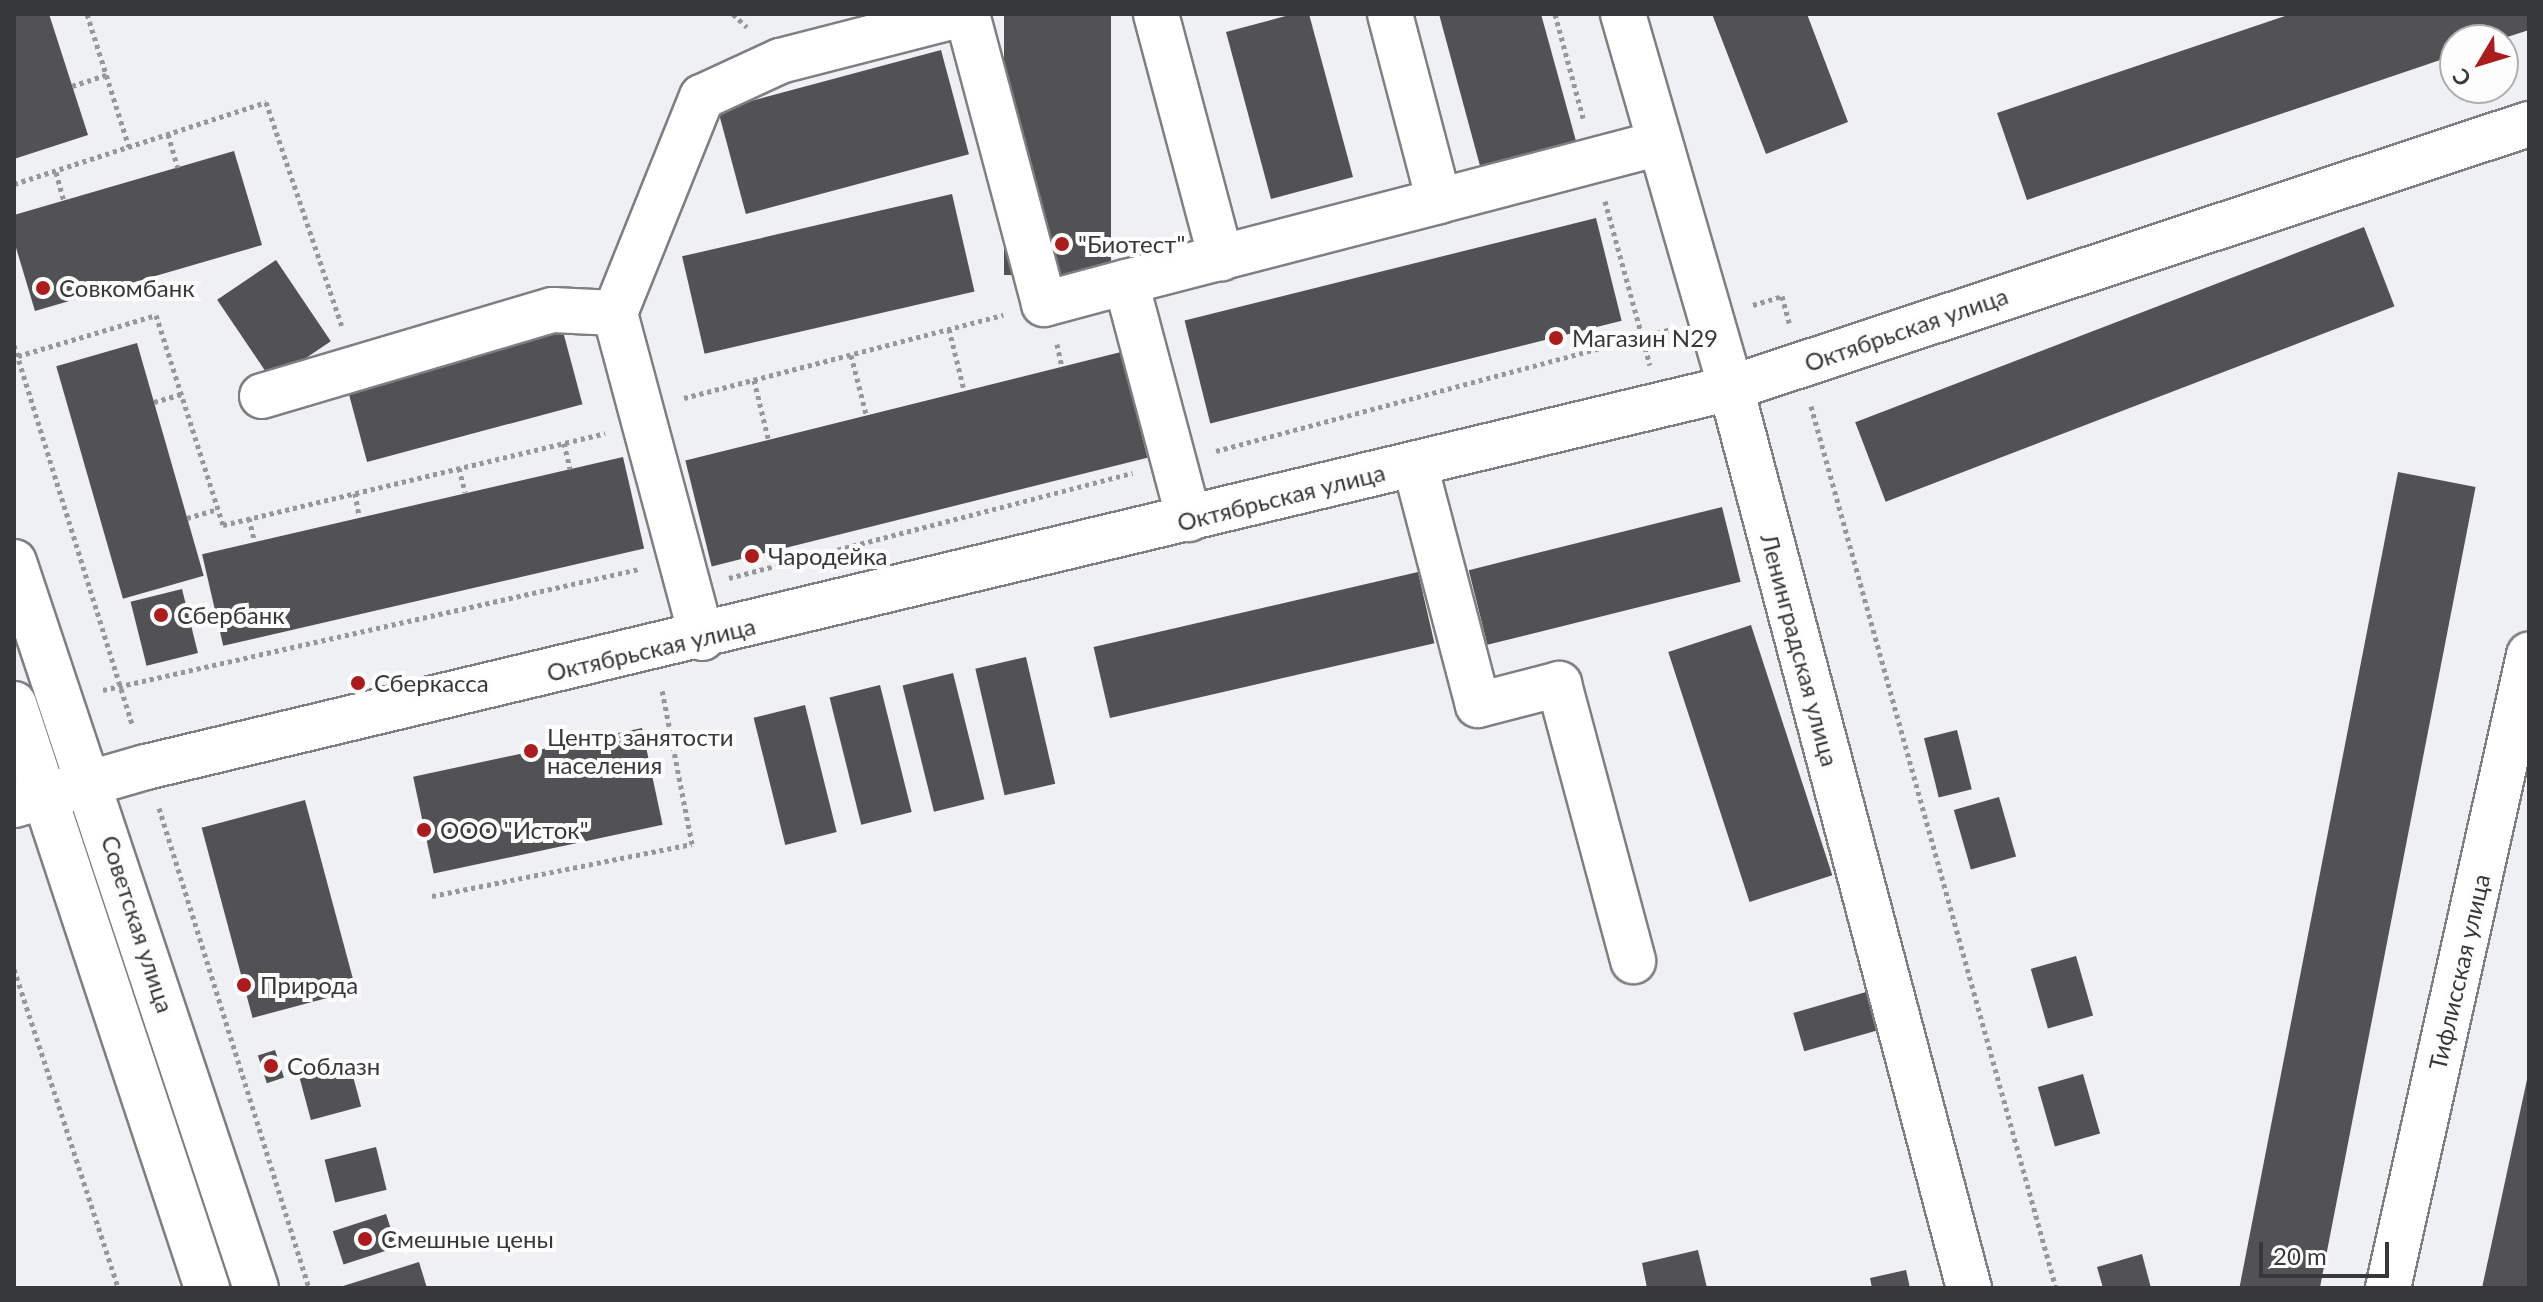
<!DOCTYPE html>
<meta charset="utf-8">
<style>
body{margin:0}
#map{position:relative;width:2543px;height:1302px;overflow:hidden;background:#eef0f3;font-family:Lato,sans-serif}
div>[style]{position:absolute}
.building>*{inset:0;background:#525255;transform-origin:0 0}
.path>*{height:5px;margin-top:-2.5px;transform-origin:0;background:repeating-linear-gradient(90deg,#959799 0 4px,transparent 0 8px)}
.roads{filter:drop-shadow(2px 0 #7d7f81) drop-shadow(-2px 0 #7d7f81) drop-shadow(0 2px #7d7f81) drop-shadow(0 -2px #7d7f81)}
.minor>*{height:44px;margin:-22px;padding:0 22px;transform-origin:22px;border-radius:22px;background:#fff}
.dots>*{width:22px;height:22px;translate:-50% -50%;box-sizing:border-box;border:4px solid #fdfdfe;border-radius:50%}
span{translate:-50% -50%;white-space:nowrap;text-align:center;line-height:1.15;-webkit-text-stroke:8px #fdfdfe;paint-order:stroke}
.poi-label{font-size:24px;color:#373839}
.left{translate:0 -50%;text-align:left}
.street-label{font-size:24px;color:#373839}
.frame{position:absolute;inset:0;border:16px solid #373839;pointer-events:none}
.north{position:absolute;left:2439px;top:24px;width:80px;height:80px;box-sizing:border-box;background:#fdfdfe;border:2px solid #aeaeaf;border-radius:50%;rotate:232deg;font-size:22px;font-weight:700;line-height:32px;text-align:center;color:#373839}
.north::after{content:'';display:block;margin:auto;width:28px;height:36px;background:#ad1c1c;clip-path:polygon(50% 0,100% 100%,50% 72%,0 100%)}
.scale{position:absolute;left:2259px;top:1242px;width:130px;height:36px;box-sizing:border-box;border:4px solid #373839;border-top:0;padding-left:10px;font-size:24px;line-height:28px;white-space:nowrap;color:#373839;-webkit-text-stroke:6px #fdfdfe;paint-order:stroke}
</style>
<div id="map">
<div class="building">
<div style="clip-path:polygon(14px 14px,49px 14px,88px 135px,14px 159px)"></div>
<div style="left:1004px;top:14px;width:107px;height:261px"></div>
<div style="clip-path:polygon(1293px 14px,1309px 14px,1353px 177px,1271px 199px,1226px 32px)"></div>
<div style="clip-path:polygon(1439px 14px,1541px 14px,1579px 152px,1483px 177px)"></div>
<div style="clip-path:polygon(1712px 14px,1807px 14px,1848px 122px,1766px 154px)"></div>
<div style="clip-path:polygon(2291px 14px,2529px 14px,2529px 30px,2498px 40px,2455px 40px,2455px 55px,2027px 200px,1997px 113px)"></div>
<div style="left:941px;top:50px;width:108px;height:231px;rotate:75deg"></div>
<div style="clip-path:polygon(234px 151px,262px 245px,35px 311px,14px 241px,14px 215px)"></div>
<div style="left:952px;top:194px;width:100px;height:277px;rotate:77deg"></div>
<div style="left:1596px;top:218px;width:106px;height:424px;rotate:76deg"></div>
<div style="left:2364px;top:227px;width:85px;height:545px;rotate:69deg"></div>
<div style="left:276px;top:260px;width:98px;height:71px;rotate:56deg"></div>
<div style="left:561px;top:324px;width:83px;height:223px;rotate:75deg"></div>
<div style="left:137px;top:343px;width:242px;height:84px;rotate:74deg"></div>
<div style="left:1121px;top:352px;width:109px;height:449px;rotate:76deg"></div>
<div style="left:623px;top:457px;width:94px;height:432px;rotate:77deg"></div>
<div style="left:2398px;top:472px;width:79px;height:830px;rotate:11deg"></div>
<div style="left:1722px;top:507px;width:77px;height:261px;rotate:76deg"></div>
<div style="left:1418px;top:572px;width:73px;height:333px;rotate:77deg"></div>
<div style="left:182px;top:589px;width:66px;height:53px;rotate:76deg"></div>
<div style="left:1751px;top:625px;width:263px;height:87px;rotate:72deg"></div>
<div style="left:1026px;top:657px;width:130px;height:52px;rotate:77deg"></div>
<div style="left:953px;top:673px;width:130px;height:52px;rotate:76deg"></div>
<div style="left:880px;top:685px;width:131px;height:52px;rotate:76deg"></div>
<div style="left:805px;top:705px;width:131px;height:53px;rotate:76deg"></div>
<div style="left:642px;top:728px;width:99px;height:234px;rotate:78deg"></div>
<div style="left:1957px;top:730px;width:61px;height:34px;rotate:76deg"></div>
<div style="left:1999px;top:797px;width:62px;height:47px;rotate:74deg"></div>
<div style="left:305px;top:800px;width:197px;height:107px;rotate:75deg"></div>
<div style="left:2076px;top:956px;width:62px;height:47px;rotate:74deg"></div>
<div style="left:1873px;top:990px;width:40px;height:83px;rotate:74deg"></div>
<div style="left:275px;top:1050px;width:29px;height:18px;rotate:72deg"></div>
<div style="left:350px;top:1065px;width:43px;height:52px;rotate:75deg"></div>
<div style="left:2083px;top:1074px;width:62px;height:47px;rotate:74deg"></div>
<div style="clip-path:polygon(2529px 1075px,2529px 1288px,2482px 1288px,2528px 1075px)"></div>
<div style="left:376px;top:1147px;width:44px;height:53px;rotate:76deg"></div>
<div style="left:386px;top:1214px;width:35px;height:56px;rotate:72deg"></div>
<div style="clip-path:polygon(1698px 1250px,1707px 1288px,1647px 1288px,1642px 1263px)"></div>
<div style="clip-path:polygon(2142px 1254px,2151px 1288px,2103px 1288px,2097px 1267px)"></div>
<div style="clip-path:polygon(419px 1262px,427px 1288px,341px 1288px,340px 1287px)"></div>
<div style="clip-path:polygon(1906px 1270px,1910px 1288px,1872px 1288px,1870px 1278px)"></div>
</div>
<div class="path">
<div style="left:87px;top:14px;width:139px;rotate:72.5deg"></div>
<div style="left:733px;top:14px;width:19px;rotate:43deg"></div>
<div style="left:1555px;top:14px;width:108px;rotate:74.9deg"></div>
<div style="left:72px;top:86px;width:36px;rotate:-18deg"></div>
<div style="left:168px;top:134px;width:35px;rotate:74deg"></div>
<div style="left:56px;top:172px;width:30px;rotate:75deg"></div>
<div style="left:14px;top:184px;width:265px;rotate:-18deg"></div>
<div style="left:266px;top:102px;width:237px;rotate:71.3deg"></div>
<div style="left:1605px;top:201px;width:170px;rotate:74.7deg"></div>
<div style="left:1753px;top:305px;width:30px;rotate:-17deg"></div>
<div style="left:1782px;top:296px;width:28px;rotate:75deg"></div>
<div style="left:949px;top:329px;width:63px;rotate:76.2deg"></div>
<div style="left:1057px;top:344px;width:24px;rotate:78deg"></div>
<div style="left:14px;top:345px;width:399px;rotate:72.7deg"></div>
<div style="left:851px;top:355px;width:61px;rotate:75.7deg"></div>
<div style="left:18px;top:356px;width:144px;rotate:-16.5deg"></div>
<div style="left:156px;top:315px;width:220px;rotate:72.3deg"></div>
<div style="left:223px;top:525px;width:393px;rotate:-13.5deg"></div>
<div style="left:754px;top:380px;width:60px;rotate:76.4deg"></div>
<div style="left:684px;top:398px;width:330px;rotate:-14.6deg"></div>
<div style="left:154px;top:402px;width:29px;rotate:-16deg"></div>
<div style="left:1811px;top:406px;width:915px;rotate:74.48deg"></div>
<div style="left:564px;top:443px;width:27px;rotate:77deg"></div>
<div style="left:1216px;top:451px;width:470px;rotate:-15deg"></div>
<div style="left:459px;top:468px;width:25px;rotate:76deg"></div>
<div style="left:355px;top:493px;width:23px;rotate:80deg"></div>
<div style="left:187px;top:518px;width:32px;rotate:-16deg"></div>
<div style="left:249px;top:518px;width:22px;rotate:77deg"></div>
<div style="left:729px;top:578px;width:417px;rotate:-14.6deg"></div>
<div style="left:103px;top:690px;width:549px;rotate:-12.72deg"></div>
<div style="left:159px;top:808px;width:503px;rotate:72.65deg"></div>
<div style="left:432px;top:896px;width:265px;rotate:-11.3deg"></div>
<div style="left:692px;top:844px;width:158px;rotate:-101deg"></div>
<div style="left:14px;top:969px;width:336px;rotate:71.9deg"></div>
</div>
<div class="roads">
<div class="minor">
<div style="left:967px;top:14px;width:300px;rotate:75.1deg"></div>
<div style="left:1044px;top:304px;width:85px;rotate:-15deg"></div>
<div style="left:1156px;top:14px;width:253px;rotate:75.1deg"></div>
<div style="left:1623px;top:14px;width:389px;rotate:73.9deg"></div>
<div style="left:1731px;top:388px;width:931px;rotate:75.19deg"></div>
<div style="left:1439px;top:201px;width:228px;rotate:-14.7deg"></div>
<div style="left:262px;top:396px;width:303px;rotate:-16.5deg"></div>
<div style="left:553px;top:310px;width:62px;rotate:2.8deg"></div>
<div style="left:1415px;top:465px;width:248px;rotate:75.3deg"></div>
<div style="left:1478px;top:705px;width:84px;rotate:-14.5deg"></div>
<div style="left:1559px;top:684px;width:287px;rotate:75deg"></div>
<div style="left:1189px;top:519px;width:245px;rotate:-104.9deg"></div>
<div style="left:1126px;top:282px;width:323px;rotate:-14.5deg"></div>
<div style="left:1439px;top:201px;width:193px;rotate:-104.7deg"></div>
<div style="left:14px;top:562px;width:765px;rotate:71.57deg"></div>
<div style="left:702px;top:638px;width:336px;rotate:-105deg"></div>
<div style="left:615px;top:313px;width:233px;rotate:-68.1deg"></div>
<div style="left:702px;top:97px;width:86px;rotate:-24.8deg"></div>
<div style="left:780px;top:61px;width:189px;rotate:-14.4deg"></div>
<div style="left:14px;top:704px;width:615px;rotate:71.71deg"></div>
<div style="left:14px;top:805px;width:137px;rotate:-16.1deg"></div>
<div style="left:146px;top:767px;width:1630px;rotate:-13.45deg"></div>
<div style="left:1731px;top:388px;width:841px;rotate:-18.31deg"></div>
<div style="left:2388px;top:1288px;width:649px;rotate:-77.44deg"></div>
</div>
</div>
<div class="dots">
<div style="left:1062px;top:244px;background:#ad1c1c"></div>
<div style="left:43px;top:288px;background:#ad1c1c"></div>
<div style="left:1556px;top:338px;background:#ad1c1c"></div>
<div style="left:752px;top:556px;background:#ad1c1c"></div>
<div style="left:161px;top:615px;background:#ad1c1c"></div>
<div style="left:358px;top:683px;background:#ad1c1c"></div>
<div style="left:531px;top:751px;background:#ad1c1c"></div>
<div style="left:424px;top:830px;background:#ad1c1c"></div>
<div style="left:244px;top:985px;background:#ad1c1c"></div>
<div style="left:271px;top:1066px;background:#ad1c1c"></div>
<div style="left:365px;top:1239px;background:#ad1c1c"></div>
</div>
<div class="poi-label">
<span class="left" style="left:1078px;top:244px">"Биотест"</span>
<span class="left" style="left:59px;top:288px">Совкомбанк</span>
<span class="left" style="left:1572px;top:338px">Магазин N29</span>
<span class="left" style="left:768px;top:556px">Чародейка</span>
<span class="left" style="left:177px;top:615px">Сбербанк</span>
<span class="left" style="left:374px;top:683px">Сберкасса</span>
<span class="left" style="left:547px;top:751px">Центр занятости<br>населения</span>
<span class="left" style="left:440px;top:830px">ООО "Исток"</span>
<span class="left" style="left:260px;top:985px">Природа</span>
<span class="left" style="left:287px;top:1066px">Соблазн</span>
<span class="left" style="left:381px;top:1239px">Смешные цены</span>
</div>
<div class="street-label">
<span style="left:1906px;top:329px;rotate:-19deg">Октябрьская улица</span>
<span style="left:1281px;top:497px;rotate:-14deg">Октябрьская улица</span>
<span style="left:651px;top:649px;rotate:-13deg">Октябрьская улица</span>
<span style="left:1800px;top:650px;rotate:75deg">Ленинградская улица</span>
<span style="left:138px;top:924px;rotate:72deg">Советская улица</span>
<span style="left:2459px;top:972px;rotate:-77deg">Тифлисская улица</span>
</div>
<div class="frame"></div>
<div class="north">С</div>
<div class="scale">20 m</div>
</div>
